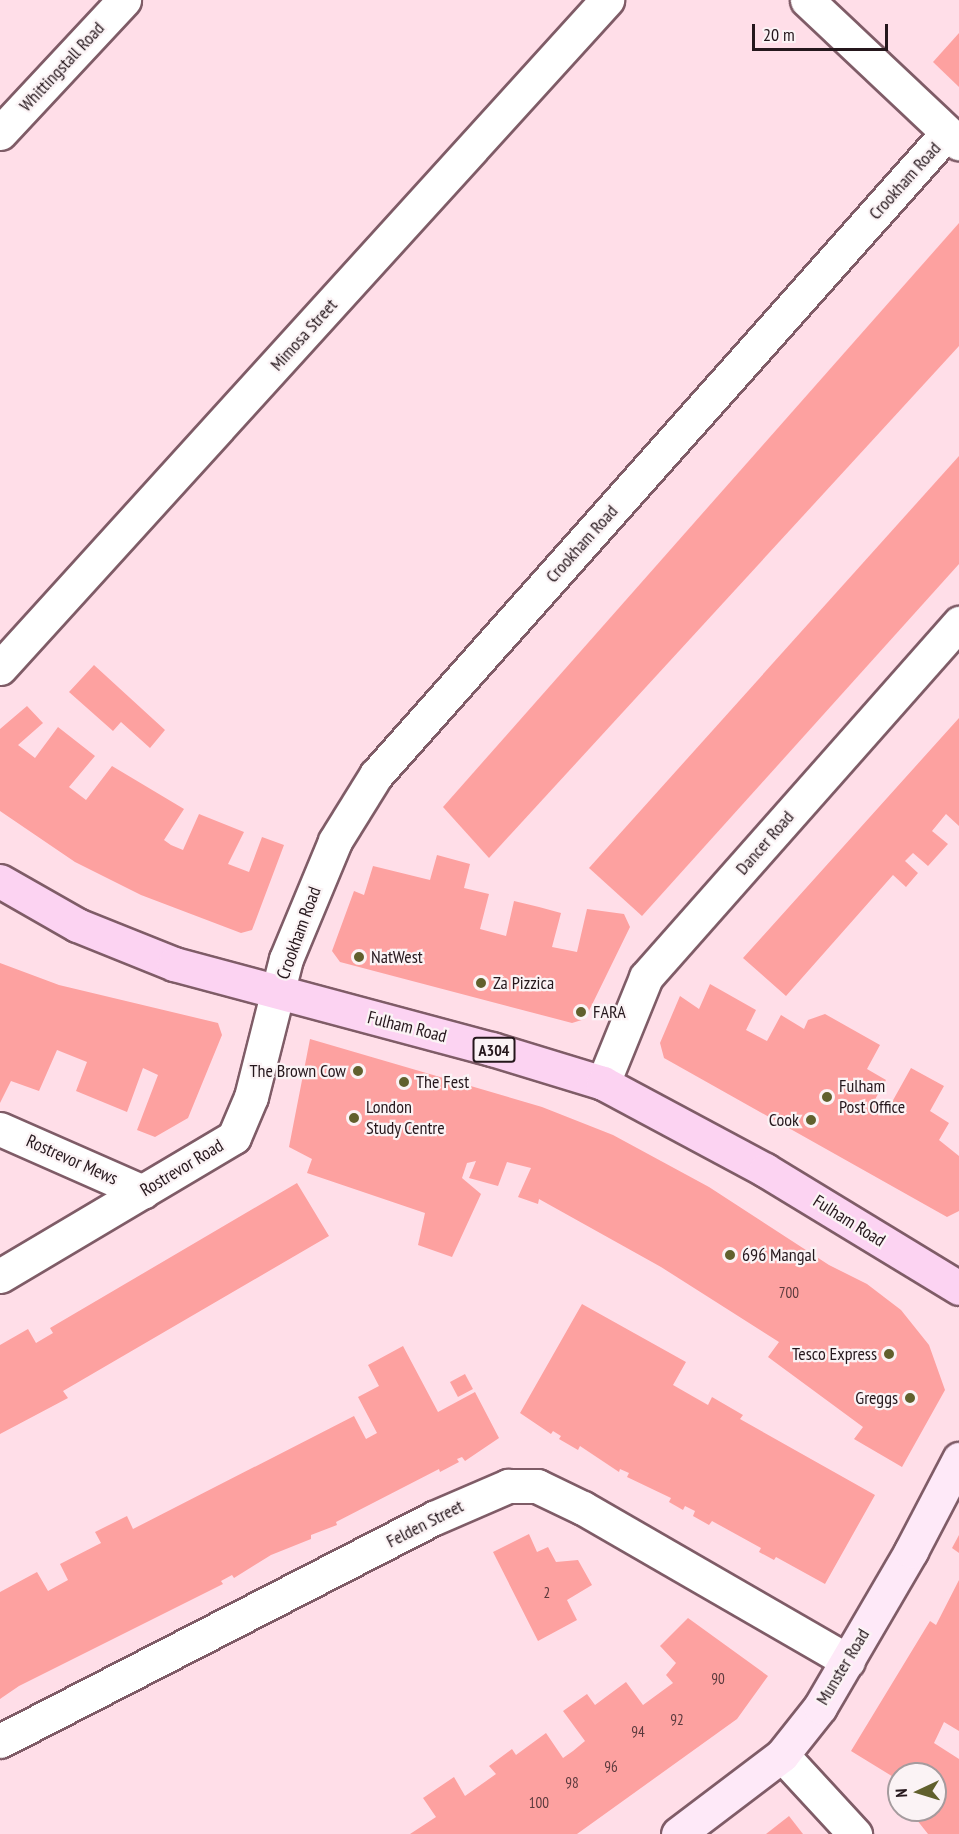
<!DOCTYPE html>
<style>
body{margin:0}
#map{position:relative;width:959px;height:1834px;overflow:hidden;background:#ffdee8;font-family:"PT Sans Narrow",sans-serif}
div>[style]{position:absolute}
.building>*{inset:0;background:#fda1a0;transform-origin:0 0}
.roads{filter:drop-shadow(2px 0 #7f5c67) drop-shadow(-2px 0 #7f5c67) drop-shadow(0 2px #7f5c67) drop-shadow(0 -2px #7f5c67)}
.street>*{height:33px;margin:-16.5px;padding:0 16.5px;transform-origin:16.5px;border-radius:16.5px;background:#fff}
.secondary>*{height:33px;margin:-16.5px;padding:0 16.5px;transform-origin:16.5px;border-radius:16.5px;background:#fee9f8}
.primary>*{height:33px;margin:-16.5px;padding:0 16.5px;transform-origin:16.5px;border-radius:16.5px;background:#fcd3f2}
.dots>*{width:16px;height:16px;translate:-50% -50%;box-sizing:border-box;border:3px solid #fbf3f5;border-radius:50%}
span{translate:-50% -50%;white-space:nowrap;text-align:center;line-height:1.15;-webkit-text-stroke:4.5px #fbf3f5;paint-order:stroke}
.number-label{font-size:15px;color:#5b3a3d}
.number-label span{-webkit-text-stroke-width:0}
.shield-label span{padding:2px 4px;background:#fbf3f5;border:2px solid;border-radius:4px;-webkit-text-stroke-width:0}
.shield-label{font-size:16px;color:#25171c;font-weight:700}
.street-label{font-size:18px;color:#25171c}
.poi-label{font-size:18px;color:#25171c}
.left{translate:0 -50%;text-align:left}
.right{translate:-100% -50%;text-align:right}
.north{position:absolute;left:887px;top:1762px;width:60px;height:60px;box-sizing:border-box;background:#fbf3f5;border:2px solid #a59b9e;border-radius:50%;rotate:266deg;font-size:16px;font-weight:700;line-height:24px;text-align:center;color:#25171c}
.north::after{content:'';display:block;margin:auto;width:21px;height:27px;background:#61602d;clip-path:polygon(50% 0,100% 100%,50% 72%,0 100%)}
.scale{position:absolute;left:752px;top:24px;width:136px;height:27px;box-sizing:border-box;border:3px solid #25171c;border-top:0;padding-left:8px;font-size:18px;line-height:21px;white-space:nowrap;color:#25171c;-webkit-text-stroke:4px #fbf3f5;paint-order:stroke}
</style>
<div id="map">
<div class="building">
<div style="clip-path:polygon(959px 33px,959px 87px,933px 62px)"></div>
<div style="clip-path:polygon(959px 223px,959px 346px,489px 858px,443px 807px)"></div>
<div style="clip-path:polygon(959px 456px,959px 564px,642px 916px,589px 868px)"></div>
<div style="clip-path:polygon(94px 665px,165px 730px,150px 748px,121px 722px,113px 731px,69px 692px)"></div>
<div style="clip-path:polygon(27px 706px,43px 723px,18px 745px,35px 758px,58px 727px,95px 756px,69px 787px,86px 800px,112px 766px,184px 809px,164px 840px,171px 845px,183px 850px,199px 814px,244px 832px,228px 864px,249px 872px,262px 837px,284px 845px,252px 930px,241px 933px,141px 895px,75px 862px,0 811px,0 729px)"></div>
<div style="clip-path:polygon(959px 718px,959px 826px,946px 814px,932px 831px,948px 844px,928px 866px,913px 853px,905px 861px,918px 873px,906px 887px,893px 875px,786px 996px,743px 958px)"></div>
<div style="clip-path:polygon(437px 855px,470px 864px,464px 888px,489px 894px,480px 929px,506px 936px,514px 901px,539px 907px,561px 913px,552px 947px,577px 952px,587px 909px,624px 914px,630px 927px,585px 1019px,572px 1023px,340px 962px,332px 951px,354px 891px,364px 895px,373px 866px,430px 880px)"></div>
<div style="clip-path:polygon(0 963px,59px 985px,218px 1023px,222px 1035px,188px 1118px,155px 1137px,137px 1130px,158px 1075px,143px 1068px,127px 1112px,76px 1091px,87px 1062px,57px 1050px,39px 1091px,11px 1081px,0 1103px)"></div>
<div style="clip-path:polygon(710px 984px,756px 1010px,746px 1030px,767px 1041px,781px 1015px,804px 1029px,808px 1020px,825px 1014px,880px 1045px,867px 1069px,886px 1080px,873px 1103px,887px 1111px,911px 1068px,944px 1086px,930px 1111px,949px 1123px,939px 1140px,959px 1156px,959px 1211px,947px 1217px,664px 1058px,660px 1043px,680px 996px,699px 1009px)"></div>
<div style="clip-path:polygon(310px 1039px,542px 1107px,613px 1135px,709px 1187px,829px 1265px,867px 1284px,901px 1310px,929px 1345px,945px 1390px,902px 1467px,854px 1439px,863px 1427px,768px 1357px,779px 1342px,661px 1267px,539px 1199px,538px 1204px,518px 1197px,531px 1168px,507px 1162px,498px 1186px,469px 1178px,476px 1161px,467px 1163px,462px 1178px,481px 1194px,452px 1257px,418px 1245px,425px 1213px,307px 1173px,312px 1159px,289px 1147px)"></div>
<div style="clip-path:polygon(297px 1183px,329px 1236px,63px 1391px,68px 1398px,0 1434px,0 1345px,28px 1329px,36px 1343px,53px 1333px,50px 1328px)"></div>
<div style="clip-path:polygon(582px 1304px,686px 1362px,673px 1385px,708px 1405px,712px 1397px,743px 1415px,740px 1419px,875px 1495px,825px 1584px,776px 1557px,774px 1560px,759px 1552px,761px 1548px,712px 1521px,709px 1525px,693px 1516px,695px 1511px,685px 1506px,683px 1510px,669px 1502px,671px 1498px,627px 1477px,629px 1473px,620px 1469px,619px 1472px,580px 1446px,578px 1450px,559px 1439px,561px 1436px,553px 1431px,551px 1434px,520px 1413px)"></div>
<div style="clip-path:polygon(403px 1346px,438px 1412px,475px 1392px,499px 1438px,465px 1461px,462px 1457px,457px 1459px,459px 1462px,440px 1472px,439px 1469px,336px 1522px,337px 1525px,311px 1535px,311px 1539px,271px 1555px,234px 1578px,232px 1575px,221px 1581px,223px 1584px,19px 1686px,0 1699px,0 1592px,37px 1572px,48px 1591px,68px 1580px,60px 1564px,101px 1543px,95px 1532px,127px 1516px,133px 1529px,354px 1416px,366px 1439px,377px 1433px,358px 1397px,379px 1386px,368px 1365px)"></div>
<div style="left:465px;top:1374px;width:17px;height:17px;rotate:62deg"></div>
<div style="clip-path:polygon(529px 1534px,537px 1552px,548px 1547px,556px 1562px,578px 1560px,592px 1585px,567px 1600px,577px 1620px,538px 1641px,493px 1552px)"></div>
<div style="clip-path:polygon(959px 1535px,959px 1553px,952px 1548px)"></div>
<div style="clip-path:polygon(959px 1580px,959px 1731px,944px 1722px,934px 1743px,959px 1759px,959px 1834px,928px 1834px,909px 1810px,935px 1810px,935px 1774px,899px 1774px,899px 1797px,889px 1784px,895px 1778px,851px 1751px,930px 1621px,936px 1625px)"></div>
<div style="clip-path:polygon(688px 1618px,768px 1676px,737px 1719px,577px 1834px,410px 1834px,436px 1817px,423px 1798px,454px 1777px,465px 1796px,496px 1774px,489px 1766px,512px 1749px,516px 1755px,546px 1733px,563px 1758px,573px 1751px,585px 1741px,563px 1711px,587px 1694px,595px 1705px,626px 1682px,643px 1705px,673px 1683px,666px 1675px,676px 1663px,660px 1646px)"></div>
<div style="clip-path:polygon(789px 1816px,803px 1834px,766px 1834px)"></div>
</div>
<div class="roads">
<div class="street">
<div style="left:807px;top:0;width:209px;rotate:43.3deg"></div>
<div style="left:0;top:133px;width:182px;rotate:-47deg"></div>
<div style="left:0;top:668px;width:903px;rotate:-47.74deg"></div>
<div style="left:603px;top:1083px;width:114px;rotate:-67.9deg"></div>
<div style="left:646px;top:977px;width:473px;rotate:-48.5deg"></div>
<div style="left:0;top:1129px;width:156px;rotate:23.8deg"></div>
<div style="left:0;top:1276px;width:272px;rotate:-30.7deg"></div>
<div style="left:234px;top:1137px;width:43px;rotate:-67deg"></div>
<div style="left:251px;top:1097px;width:142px;rotate:-75.8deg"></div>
<div style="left:286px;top:959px;width:128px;rotate:-67.4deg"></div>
<div style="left:335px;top:841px;width:78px;rotate:-58.2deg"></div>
<div style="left:376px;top:775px;width:859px;rotate:-48.35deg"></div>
<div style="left:0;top:1741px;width:488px;rotate:-27.2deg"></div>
<div style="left:434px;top:1518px;width:81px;rotate:-23.4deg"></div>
<div style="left:508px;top:1486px;width:29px"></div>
<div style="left:537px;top:1486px;width:51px;rotate:25.6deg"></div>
<div style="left:583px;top:1508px;width:306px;rotate:30deg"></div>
<div style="left:782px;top:1755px;width:108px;rotate:47.3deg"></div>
</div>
<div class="secondary">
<div style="left:678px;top:1834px;width:131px;rotate:-37.2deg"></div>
<div style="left:782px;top:1755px;width:61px;rotate:-51.6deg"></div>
<div style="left:820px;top:1707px;width:181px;rotate:-59.7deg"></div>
<div style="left:911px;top:1551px;width:104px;rotate:-62.4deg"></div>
</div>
<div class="primary">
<div style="left:0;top:881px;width:89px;rotate:29.7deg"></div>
<div style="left:77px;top:925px;width:105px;rotate:21.9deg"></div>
<div style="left:174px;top:964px;width:329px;rotate:15deg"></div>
<div style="left:492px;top:1049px;width:116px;rotate:17deg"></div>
<div style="left:603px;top:1083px;width:184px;rotate:28.2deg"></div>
<div style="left:765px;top:1170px;width:227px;rotate:31.3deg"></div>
</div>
</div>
<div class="dots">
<div style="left:359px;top:957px;background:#61602d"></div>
<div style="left:481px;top:983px;background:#61602d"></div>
<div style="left:581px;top:1012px;background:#61602d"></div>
<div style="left:358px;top:1071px;background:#61602d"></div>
<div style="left:404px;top:1082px;background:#61602d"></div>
<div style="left:827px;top:1097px;background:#61602d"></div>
<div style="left:354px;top:1118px;background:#61602d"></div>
<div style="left:811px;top:1120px;background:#61602d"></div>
<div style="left:730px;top:1255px;background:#61602d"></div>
<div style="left:889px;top:1354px;background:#61602d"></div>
<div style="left:910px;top:1398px;background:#61602d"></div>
</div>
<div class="number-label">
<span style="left:789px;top:1293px">700</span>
<span style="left:547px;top:1593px">2</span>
<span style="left:718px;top:1679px">90</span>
<span style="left:677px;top:1720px">92</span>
<span style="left:638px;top:1732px">94</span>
<span style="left:611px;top:1767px">96</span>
<span style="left:572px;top:1783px">98</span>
<span style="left:539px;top:1803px">100</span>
</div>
<div class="shield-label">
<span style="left:494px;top:1050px">A304</span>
</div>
<div class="street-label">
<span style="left:62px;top:67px;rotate:-47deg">Whittingstall Road</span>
<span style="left:905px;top:181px;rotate:-48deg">Crookham Road</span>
<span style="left:304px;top:335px;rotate:-48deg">Mimosa Street</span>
<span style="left:582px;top:544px;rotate:-48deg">Crookham Road</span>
<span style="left:765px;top:843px;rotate:-49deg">Dancer Road</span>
<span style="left:299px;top:933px;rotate:-70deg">Crookham Road</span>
<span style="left:407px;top:1027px;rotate:14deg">Fulham Road</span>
<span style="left:72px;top:1160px;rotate:24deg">Rostrevor Mews</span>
<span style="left:182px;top:1168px;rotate:-31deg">Rostrevor Road</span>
<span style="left:849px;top:1221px;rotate:32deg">Fulham Road</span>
<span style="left:425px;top:1524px;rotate:-27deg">Felden Street</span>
<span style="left:843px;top:1667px;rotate:-59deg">Munster Road</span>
</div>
<div class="poi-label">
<span class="left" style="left:371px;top:957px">NatWest</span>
<span class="left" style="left:493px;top:983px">Za Pizzica</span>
<span class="left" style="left:593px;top:1012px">FARA</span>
<span class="right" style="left:346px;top:1071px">The Brown Cow</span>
<span class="left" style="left:416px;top:1082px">The Fest</span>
<span class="left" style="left:839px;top:1097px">Fulham<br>Post Office</span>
<span class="left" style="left:366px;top:1118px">London<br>Study Centre</span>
<span class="right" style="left:799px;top:1120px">Cook</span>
<span class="left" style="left:742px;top:1255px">696 Mangal</span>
<span class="right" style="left:877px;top:1354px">Tesco Express</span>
<span class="right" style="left:898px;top:1398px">Greggs</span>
</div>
<div class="north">N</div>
<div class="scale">20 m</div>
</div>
